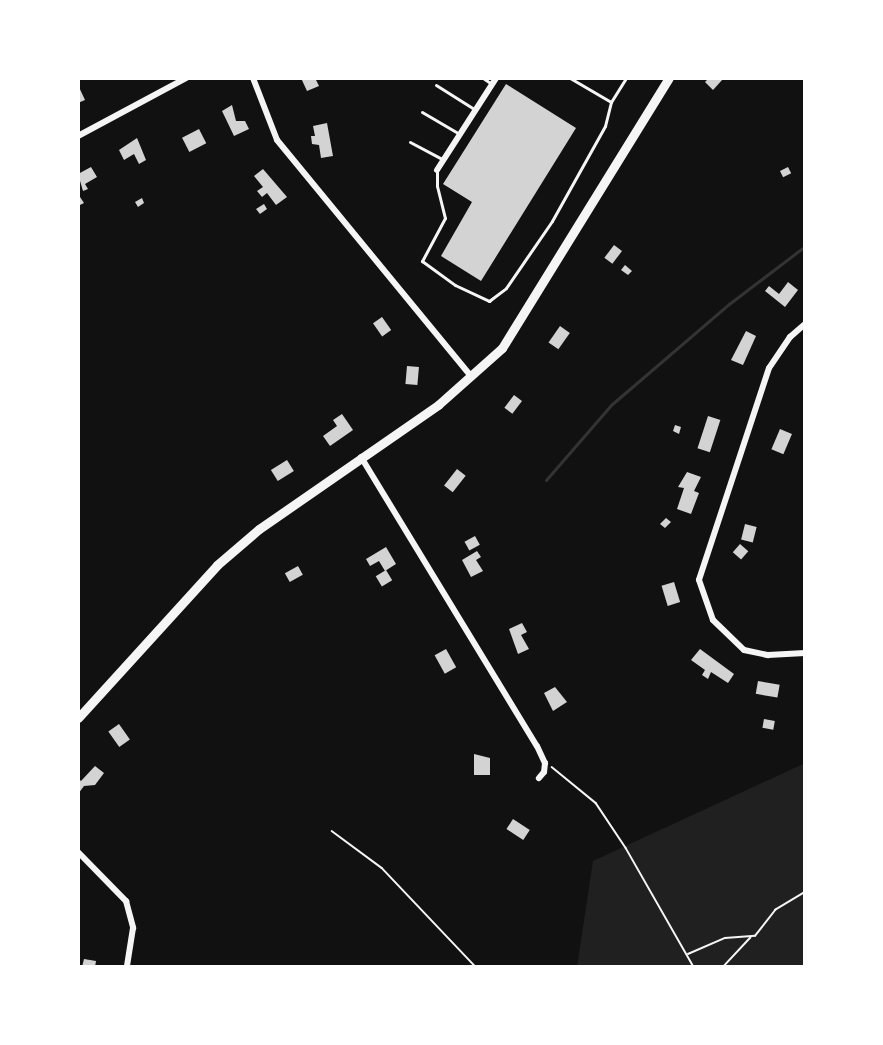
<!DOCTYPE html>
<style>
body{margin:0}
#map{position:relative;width:883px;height:1045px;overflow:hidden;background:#111;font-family:"Work Sans",sans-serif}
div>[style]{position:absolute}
.green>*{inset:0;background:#202020}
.stream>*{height:3px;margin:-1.5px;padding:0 1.5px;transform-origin:1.5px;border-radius:1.5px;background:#333}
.building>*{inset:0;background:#d3d3d3;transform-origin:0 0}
.path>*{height:1.5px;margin:-0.75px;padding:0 0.75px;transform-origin:0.75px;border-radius:0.75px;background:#f5f5f5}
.service>*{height:3px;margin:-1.5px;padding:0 1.5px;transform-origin:1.5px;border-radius:1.5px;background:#f5f5f5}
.minor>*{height:6px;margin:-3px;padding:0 3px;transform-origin:3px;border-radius:3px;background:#f5f5f5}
.secondary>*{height:9px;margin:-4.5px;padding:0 4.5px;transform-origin:4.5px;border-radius:4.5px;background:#f5f5f5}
span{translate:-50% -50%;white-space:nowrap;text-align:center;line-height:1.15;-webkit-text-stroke:6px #fff;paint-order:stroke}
.frame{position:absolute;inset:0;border:80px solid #fff;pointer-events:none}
</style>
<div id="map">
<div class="green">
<div style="clip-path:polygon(805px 763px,805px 967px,577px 967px,593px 861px)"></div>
</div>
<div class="stream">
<div style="left:546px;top:480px;width:99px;rotate:-49.1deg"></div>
<div style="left:611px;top:405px;width:155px;rotate:-40.6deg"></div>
<div style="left:729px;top:304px;width:96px;rotate:-37.3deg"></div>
</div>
<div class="building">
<div style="clip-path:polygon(301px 78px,315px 78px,319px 86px,307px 91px)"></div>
<div style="clip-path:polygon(709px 78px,722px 78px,723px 79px,713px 90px,705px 82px)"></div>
<div style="clip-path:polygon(506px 84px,576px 128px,481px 281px,441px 256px,472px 202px,443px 184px)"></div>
<div style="clip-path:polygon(78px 85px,85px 100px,78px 103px)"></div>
<div style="clip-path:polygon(232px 105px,236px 121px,245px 121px,249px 129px,234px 136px,222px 111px)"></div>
<div style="clip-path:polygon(327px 123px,333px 156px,321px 158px,319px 145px,312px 144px,311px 136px,315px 136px,313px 126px)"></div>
<div style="left:199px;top:129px;width:16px;height:19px;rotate:63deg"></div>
<div style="clip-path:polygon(137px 138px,146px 160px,139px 164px,134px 154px,124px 160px,119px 150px)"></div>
<div style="clip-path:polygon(91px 167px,97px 177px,85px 184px,88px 189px,83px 191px,78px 174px)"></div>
<div style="left:788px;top:167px;width:7px;height:9px;rotate:63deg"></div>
<div style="clip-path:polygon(263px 169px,287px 197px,276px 205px,267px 193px,262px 197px,257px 191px,263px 187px,254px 176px)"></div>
<div style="clip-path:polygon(78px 194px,84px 203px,78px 206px)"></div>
<div style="clip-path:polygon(142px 198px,144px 203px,138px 207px,135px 202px)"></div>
<div style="clip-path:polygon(264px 204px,267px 209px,260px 214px,256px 209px)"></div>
<div style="left:614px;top:245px;width:10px;height:16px;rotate:37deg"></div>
<div style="clip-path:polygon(625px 265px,632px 271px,628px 275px,621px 270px)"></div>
<div style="clip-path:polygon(788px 282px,798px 290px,785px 307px,765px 291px,769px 286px,779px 294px)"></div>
<div style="left:382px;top:317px;width:16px;height:11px;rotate:55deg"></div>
<div style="left:560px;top:326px;width:12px;height:20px;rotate:35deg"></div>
<div style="clip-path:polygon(746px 331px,756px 336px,743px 365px,731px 360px)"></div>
<div style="left:407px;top:366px;width:12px;height:18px;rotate:5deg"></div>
<div style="left:514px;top:395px;width:10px;height:16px;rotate:37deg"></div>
<div style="clip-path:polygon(342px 414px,353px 430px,330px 446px,323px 436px,337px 426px,333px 420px)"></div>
<div style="left:708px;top:416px;width:13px;height:34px;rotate:18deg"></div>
<div style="clip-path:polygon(675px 425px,681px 427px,679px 434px,673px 431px)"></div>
<div style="left:780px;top:429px;width:13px;height:22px;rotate:23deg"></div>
<div style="left:287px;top:460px;width:13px;height:19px;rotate:58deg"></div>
<div style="left:457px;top:469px;width:11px;height:21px;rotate:38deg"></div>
<div style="clip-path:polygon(687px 472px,701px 477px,694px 491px,699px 493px,691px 514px,677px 509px,684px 488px,678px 487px)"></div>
<div style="clip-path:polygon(666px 518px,671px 522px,665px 528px,660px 524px)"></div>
<div style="left:745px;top:524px;width:12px;height:16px;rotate:14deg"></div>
<div style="left:475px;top:536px;width:10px;height:12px;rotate:61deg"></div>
<div style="left:740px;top:544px;width:11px;height:11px;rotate:41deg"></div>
<div style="clip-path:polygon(386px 547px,396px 564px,385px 571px,379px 561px,370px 566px,366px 559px)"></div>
<div style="clip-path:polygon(477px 551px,481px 557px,476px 560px,483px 571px,471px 577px,462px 560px)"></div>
<div style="left:298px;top:566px;width:10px;height:15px;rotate:61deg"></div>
<div style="left:386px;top:570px;width:12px;height:12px;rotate:59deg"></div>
<div style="left:674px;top:582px;width:21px;height:13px;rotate:73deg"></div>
<div style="clip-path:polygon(522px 623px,527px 632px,521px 635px,529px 649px,518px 654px,509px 629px)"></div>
<div style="left:446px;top:649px;width:21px;height:13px;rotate:61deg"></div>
<div style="clip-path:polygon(700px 649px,734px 674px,728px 683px,711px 672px,708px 679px,702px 675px,705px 670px,691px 660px)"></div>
<div style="left:758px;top:681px;width:22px;height:13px;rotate:10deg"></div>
<div style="clip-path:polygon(555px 687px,567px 702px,553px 711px,544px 693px)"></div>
<div style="left:764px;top:719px;width:11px;height:9px;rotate:10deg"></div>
<div style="left:119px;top:724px;width:19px;height:13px;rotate:55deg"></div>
<div style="clip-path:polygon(474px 754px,490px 758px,490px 775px,474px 775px)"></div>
<div style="clip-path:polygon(95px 766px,104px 773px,95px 785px,84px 786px,78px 794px,78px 778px,81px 781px)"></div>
<div style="left:513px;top:819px;width:20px;height:12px;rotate:33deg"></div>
<div style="clip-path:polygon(84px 959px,96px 961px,95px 967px,82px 967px)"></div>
</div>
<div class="path">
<div style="left:552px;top:767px;width:57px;rotate:39.3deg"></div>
<div style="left:596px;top:803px;width:54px;rotate:56.3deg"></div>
<div style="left:626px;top:848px;width:137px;rotate:60.3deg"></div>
<div style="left:332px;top:831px;width:62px;rotate:36.5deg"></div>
<div style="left:382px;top:868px;width:137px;rotate:46.5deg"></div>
<div style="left:688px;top:954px;width:40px;rotate:-23.4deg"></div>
<div style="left:725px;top:938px;width:30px;rotate:-4deg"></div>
<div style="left:755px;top:936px;width:33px;rotate:-52deg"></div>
<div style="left:775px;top:910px;width:35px;rotate:-31deg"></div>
<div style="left:723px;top:967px;width:40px;rotate:-47deg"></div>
</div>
<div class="service">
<div style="left:483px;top:78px;width:11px;rotate:34deg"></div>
<div style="left:436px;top:85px;width:45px;rotate:32.3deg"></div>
<div style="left:611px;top:102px;width:28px;rotate:-58deg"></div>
<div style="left:422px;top:112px;width:42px;rotate:30.3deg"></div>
<div style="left:410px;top:142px;width:36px;rotate:28deg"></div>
<div style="left:437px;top:170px;width:16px;rotate:90deg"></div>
<div style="left:437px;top:186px;width:33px;rotate:76deg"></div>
<div style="left:445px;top:218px;width:49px;rotate:118.1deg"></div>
<div style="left:422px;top:261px;width:41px;rotate:36deg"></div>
<div style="left:455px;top:285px;width:38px;rotate:25deg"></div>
<div style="left:489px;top:301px;width:21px;rotate:-37deg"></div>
<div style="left:506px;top:288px;width:81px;rotate:-55.5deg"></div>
<div style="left:552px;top:221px;width:109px;rotate:-60.8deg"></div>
<div style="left:605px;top:126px;width:25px;rotate:-76deg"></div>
<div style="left:611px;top:102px;width:48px;rotate:-149.7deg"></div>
</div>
<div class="minor">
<div style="left:253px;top:78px;width:66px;rotate:68.8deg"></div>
<div style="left:277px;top:140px;width:307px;rotate:50.6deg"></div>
<div style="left:78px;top:136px;width:123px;rotate:-28.2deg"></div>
<div style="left:437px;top:170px;width:109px;rotate:-57.3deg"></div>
<div style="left:805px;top:324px;width:20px;rotate:139deg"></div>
<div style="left:790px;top:337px;width:37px;rotate:124deg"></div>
<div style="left:769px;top:368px;width:223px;rotate:108.3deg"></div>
<div style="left:699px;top:580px;width:42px;rotate:70.7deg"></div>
<div style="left:713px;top:620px;width:43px;rotate:44.1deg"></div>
<div style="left:744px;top:650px;width:25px;rotate:12deg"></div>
<div style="left:768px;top:655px;width:37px;rotate:-3deg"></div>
<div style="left:361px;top:457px;width:338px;rotate:58.7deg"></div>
<div style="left:537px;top:746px;width:19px;rotate:65deg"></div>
<div style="left:545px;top:763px;width:9px;rotate:96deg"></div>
<div style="left:544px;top:772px;width:8px;rotate:130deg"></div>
<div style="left:78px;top:852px;width:69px;rotate:45.6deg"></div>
<div style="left:126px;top:901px;width:28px;rotate:75deg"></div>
<div style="left:133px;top:928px;width:39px;rotate:99deg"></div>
</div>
<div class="secondary">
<div style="left:78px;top:718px;width:207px;rotate:-47.7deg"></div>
<div style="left:217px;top:565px;width:55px;rotate:-40.6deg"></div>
<div style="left:259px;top:529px;width:218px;rotate:-34.7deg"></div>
<div style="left:438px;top:405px;width:86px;rotate:-41.7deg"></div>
<div style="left:502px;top:348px;width:317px;rotate:-58.3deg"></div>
</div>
<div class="frame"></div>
</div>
